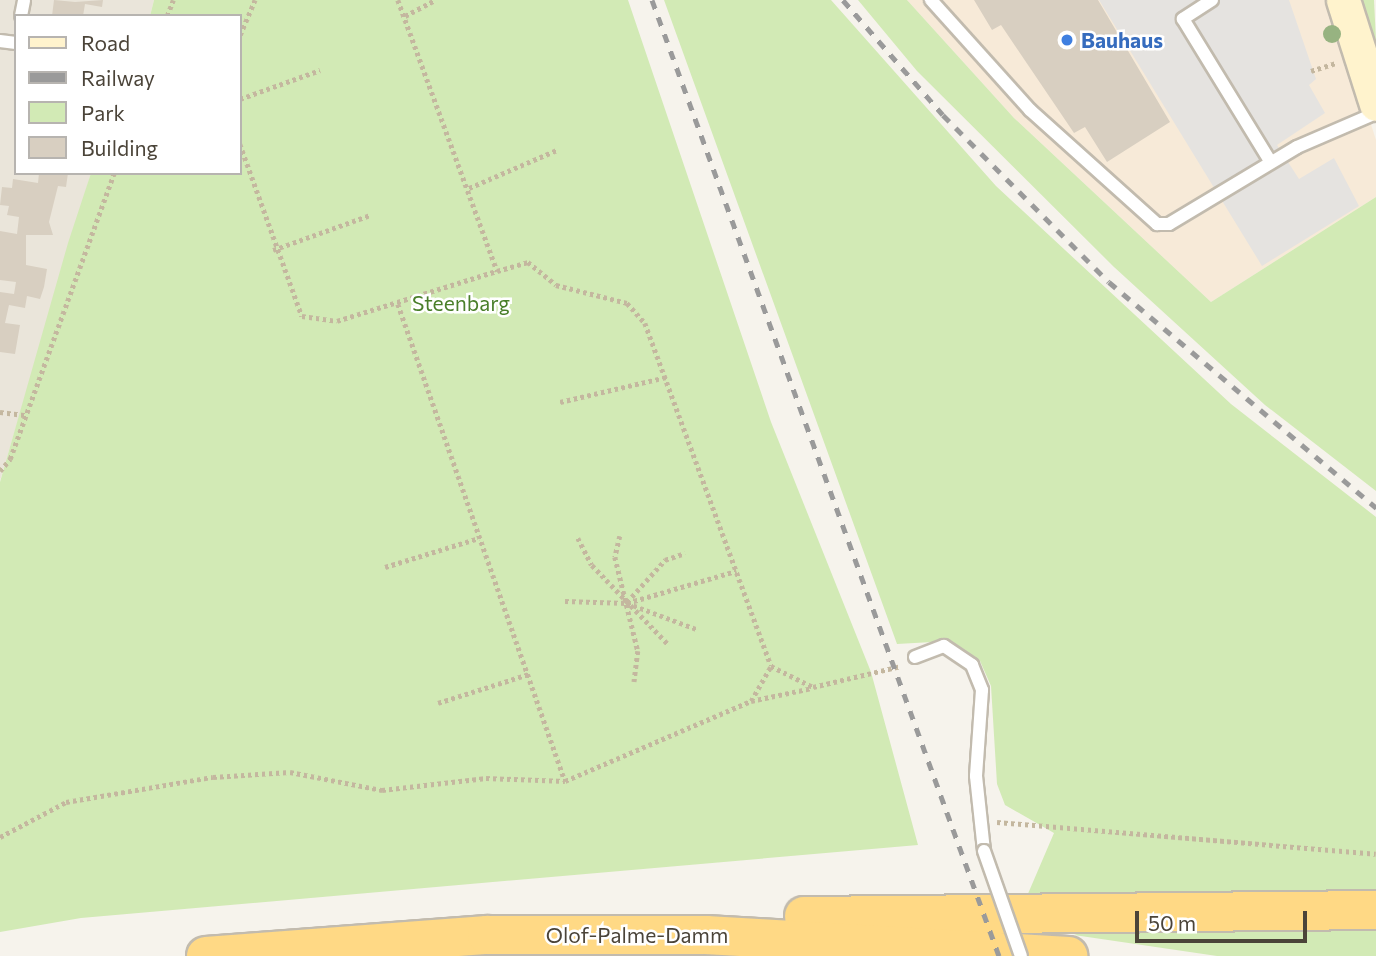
<!DOCTYPE html>
<style>
body{margin:0}
#map{position:relative;width:1376px;height:956px;overflow:hidden;background:#f6f3ec;font-family:Commissioner,sans-serif}
div>[style]{position:absolute}
.residential>*{inset:0;background:#eae5da}
.commercial>*{inset:0;background:#f7ead8}
.green>*{inset:0;background:#d2eab5}
.parking>*{inset:0;background:#e5e3e0}
.building>*{inset:0;background:#d8cfc1}
.path>*{height:4.5px;margin-top:-2.25px;transform-origin:0;background:repeating-linear-gradient(90deg,#c4b79f 0 3.5px,transparent 0 7px)}
.roads{filter:drop-shadow(2px 0 #c2bbae) drop-shadow(-2px 0 #c2bbae) drop-shadow(0 2px #c2bbae) drop-shadow(0 -2px #c2bbae)}
.service>*{height:12px;margin:-6px;padding:0 6px;transform-origin:6px;border-radius:6px;background:#fff}
.secondary>*{height:33px;margin:-16.5px;padding:0 16.5px;transform-origin:16.5px;border-radius:16.5px;background:#fff3cd}
.trunk>*{height:38px;margin:-19px;padding:0 19px;transform-origin:19px;border-radius:19px;background:#ffd985}
.rail>*{height:5px;margin-top:-2.5px;transform-origin:0;background:repeating-linear-gradient(90deg,#9a9a9a 0 9px,transparent 0 18px)}
.bridges{filter:drop-shadow(2px 0 #c2bbae) drop-shadow(-2px 0 #c2bbae) drop-shadow(0 2px #c2bbae) drop-shadow(0 -2px #c2bbae)}
.service-bridge>*{height:12px;margin:-6px;padding:0 6px;transform-origin:6px;border-radius:6px;background:#fff}
.trees>*{width:18px;height:18px;margin:-9px;border-radius:50%;background:#97b381}
.dots>*{width:19px;height:19px;translate:-50% -50%;box-sizing:border-box;border:4px solid #fff;border-radius:50%}
span{translate:-50% -50%;white-space:nowrap;text-align:center;line-height:1.15;-webkit-text-stroke:5px #fff;paint-order:stroke}
.shop-label{font-size:21px;color:#366cbe;font-weight:700}
.left{translate:0 -50%;text-align:left}
.park-label{font-size:21px;color:#4a7f2a}
.street-label{font-size:21px;color:#4b4439}
.legend{position:absolute;left:14px;top:14px;width:228px;height:161px;box-sizing:border-box;background:#fff;border:2px solid #b7b4b0;margin:0;padding:9px 12px;list-style:none;font-size:21px;color:#4b4439}
.legend li{display:flex;align-items:center;gap:14px;height:35px}
.legend b{width:35px;border:2px solid #b7b4b0}
.scale{position:absolute;left:1135px;top:911px;width:172px;height:32px;box-sizing:border-box;border:4px solid #4b4439;border-top:0;padding-left:9px;font-size:21px;line-height:24px;white-space:nowrap;color:#4b4439;-webkit-text-stroke:5px #fff;paint-order:stroke}
</style>
<div id="map">
<div class="residential">
<div style="clip-path:polygon(0 0,154px 0,150px 16px,16px 16px,16px 173px,91px 173px,0 481px)"></div>
</div>
<div class="commercial">
<div style="clip-path:polygon(907px 0,1331px 0,1376px 140px,1376px 197px,1211px 302px,1014px 118px)"></div>
</div>
<div class="green">
<div style="clip-path:polygon(154px 0,628px 0,771px 422px,871px 672px,918px 845px,81px 918px,0 932px,0 482px,68px 243px,91px 173px,240px 173px,240px 16px,150px 16px)"></div>
<div style="clip-path:polygon(664px 0,831px 0,996px 186px,1231px 404px,1376px 517px,1376px 889px,1027px 896px,1054px 833px,1005px 805px,997px 784px,991px 686px,980px 661px,950px 641px,897px 644px)"></div>
<div style="clip-path:polygon(858px 0,907px 0,1014px 118px,1211px 302px,1376px 197px,1376px 491px,1265px 405px,1114px 267px,917px 71px)"></div>
<div style="clip-path:polygon(1357px 0,1374px 0,1376px 41px,1369px 43px)"></div>
<div style="clip-path:polygon(1376px 929px,1376px 956px,1217px 956px,1074px 935px,1089px 930px)"></div>
</div>
<div class="parking">
<div style="clip-path:polygon(1099px 0,1289px 0,1316px 79px,1309px 85px,1325px 113px,1277px 145px,1299px 179px,1334px 158px,1359px 206px,1262px 266px)"></div>
</div>
<div class="building">
<div style="clip-path:polygon(54px 0,75px 2px,103px 0,102px 7px,85px 4px,83px 16px,52px 16px)"></div>
<div style="clip-path:polygon(974px 0,1098px 0,1170px 122px,1107px 162px,1085px 127px,1074px 133px,1001px 25px,992px 30px)"></div>
<div style="clip-path:polygon(39px 173px,68px 173px,66px 187px,58px 186px,49px 222px,53px 235px,26px 235px,26px 265px,47px 269px,44px 287px,40px 299px,27px 296px,25px 308px,9px 305px,5px 323px,20px 325px,15px 354px,0 352px,0 292px,14px 294px,16px 282px,0 280px,0 231px,17px 234px,19px 217px,7px 215px,9px 206px,0 205px,2px 187px,12px 188px,13px 179px,38px 183px)"></div>
</div>
<div class="path">
<div style="left:398px;top:0;width:289px;rotate:69.9deg"></div>
<div style="left:497px;top:271px;width:32px;rotate:-16deg"></div>
<div style="left:528px;top:262px;width:36px;rotate:39deg"></div>
<div style="left:556px;top:285px;width:73px;rotate:14.2deg"></div>
<div style="left:627px;top:303px;width:27px;rotate:48deg"></div>
<div style="left:645px;top:323px;width:365px;rotate:69.8deg"></div>
<div style="left:771px;top:666px;width:47px;rotate:26.6deg"></div>
<div style="left:813px;top:687px;width:90px;rotate:-13.4deg"></div>
<div style="left:167px;top:16px;width:17px;rotate:-69deg"></div>
<div style="left:405px;top:16px;width:34px;rotate:-28deg"></div>
<div style="left:240px;top:35px;width:38px;rotate:-67deg"></div>
<div style="left:1311px;top:71px;width:25px;rotate:-18deg"></div>
<div style="left:240px;top:99px;width:85px;rotate:-19.9deg"></div>
<div style="left:240px;top:144px;width:183px;rotate:70.2deg"></div>
<div style="left:302px;top:316px;width:35px;rotate:8deg"></div>
<div style="left:337px;top:321px;width:168px;rotate:-17.4deg"></div>
<div style="left:469px;top:188px;width:96px;rotate:-23.4deg"></div>
<div style="left:273px;top:250px;width:103px;rotate:-19.8deg"></div>
<div style="left:398px;top:304px;width:505px;rotate:70.7deg"></div>
<div style="left:560px;top:402px;width:110px;rotate:-13.2deg"></div>
<div style="left:0;top:412px;width:26px;rotate:7deg"></div>
<div style="left:0;top:471px;width:16px;rotate:-50deg"></div>
<div style="left:10px;top:459px;width:304px;rotate:-70deg"></div>
<div style="left:620px;top:536px;width:22px;rotate:103deg"></div>
<div style="left:615px;top:557px;width:97px;rotate:76.3deg"></div>
<div style="left:638px;top:651px;width:31px;rotate:97deg"></div>
<div style="left:578px;top:538px;width:30px;rotate:63deg"></div>
<div style="left:592px;top:565px;width:110px;rotate:46.1deg"></div>
<div style="left:385px;top:567px;width:98px;rotate:-17.1deg"></div>
<div style="left:565px;top:601px;width:62px;rotate:1.8deg"></div>
<div style="left:627px;top:603px;width:74px;rotate:20.6deg"></div>
<div style="left:627px;top:602px;width:57px;rotate:-47.9deg"></div>
<div style="left:665px;top:560px;width:21px;rotate:-19deg"></div>
<div style="left:627px;top:603px;width:114px;rotate:-16.4deg"></div>
<div style="left:751px;top:701px;width:40px;rotate:-60.3deg"></div>
<div style="left:438px;top:703px;width:96px;rotate:-17.7deg"></div>
<div style="left:997px;top:822px;width:380px;rotate:4.8deg"></div>
<div style="left:0;top:837px;width:75px;rotate:-27.9deg"></div>
<div style="left:66px;top:802px;width:149px;rotate:-9.7deg"></div>
<div style="left:213px;top:777px;width:77px;rotate:-3.7deg"></div>
<div style="left:290px;top:772px;width:94px;rotate:11.1deg"></div>
<div style="left:382px;top:790px;width:105px;rotate:-6.6deg"></div>
<div style="left:486px;top:778px;width:79px;rotate:2.2deg"></div>
<div style="left:565px;top:781px;width:202px;rotate:-23.3deg"></div>
<div style="left:751px;top:701px;width:62px;rotate:-12deg"></div>
</div>
<div class="roads">
<div class="service">
<div style="left:931px;top:0;width:148px;rotate:48deg"></div>
<div style="left:1030px;top:110px;width:171px;rotate:41.9deg"></div>
<div style="left:1157px;top:224px;width:12px"></div>
<div style="left:1169px;top:224px;width:149px;rotate:-31deg"></div>
<div style="left:1297px;top:147px;width:86px;rotate:-23.3deg"></div>
<div style="left:1212px;top:0;width:35px;rotate:147deg"></div>
<div style="left:1183px;top:19px;width:167px;rotate:58.5deg"></div>
<div style="left:21px;top:16px;width:16px;rotate:-79deg"></div>
<div style="left:0;top:41px;width:16px;rotate:7deg"></div>
<div style="left:915px;top:657px;width:31px;rotate:-21deg"></div>
<div style="left:944px;top:646px;width:34px;rotate:34deg"></div>
<div style="left:972px;top:665px;width:27px;rotate:68deg"></div>
<div style="left:982px;top:690px;width:86px;rotate:94deg"></div>
<div style="left:976px;top:776px;width:75px;rotate:83.9deg"></div>
</div>
<div class="secondary">
<div style="left:1343px;top:0;width:109px;rotate:72.4deg"></div>
</div>
<div class="trunk">
<div style="left:804px;top:916px;width:572px;rotate:-0.6deg"></div>
<div style="left:206px;top:956px;width:282px;rotate:-4.3deg"></div>
<div style="left:487px;top:935px;width:219px"></div>
<div style="left:706px;top:935px;width:363px;rotate:3.3deg"></div>
</div>
</div>
<div class="rail">
<div style="left:652px;top:0;width:1017px;rotate:70.05deg"></div>
<div style="left:843px;top:0;width:152px;rotate:49deg"></div>
<div style="left:943px;top:115px;width:235px;rotate:45.2deg"></div>
<div style="left:1109px;top:282px;width:350px;rotate:40.2deg"></div>
</div>
<div class="bridges">
<div class="service-bridge">
<div style="left:984px;top:851px;width:111px;rotate:70.6deg"></div>
</div>
</div>
<div class="trees">
<div style="left:1332px;top:34px"></div>
</div>
<div class="dots">
<div style="left:1067px;top:40px;background:#3f7fe0"></div>
</div>
<div class="shop-label">
<span class="left" style="left:1081px;top:40px">Bauhaus</span>
</div>
<div class="park-label">
<span style="left:461px;top:303px">Steenbarg</span>
</div>
<div class="street-label">
<span style="left:637px;top:935px">Olof-Palme-Damm</span>
</div>
<ul class="legend">
<li><b style="height:9px;background:#fff3cd"></b>Road</li>
<li><b style="height:9px;background:#9a9a9a"></b>Railway</li>
<li><b style="height:19px;background:#d2eab5"></b>Park</li>
<li><b style="height:19px;background:#d8cfc1"></b>Building</li>
</ul>
<div class="scale">50 m</div>
</div>
